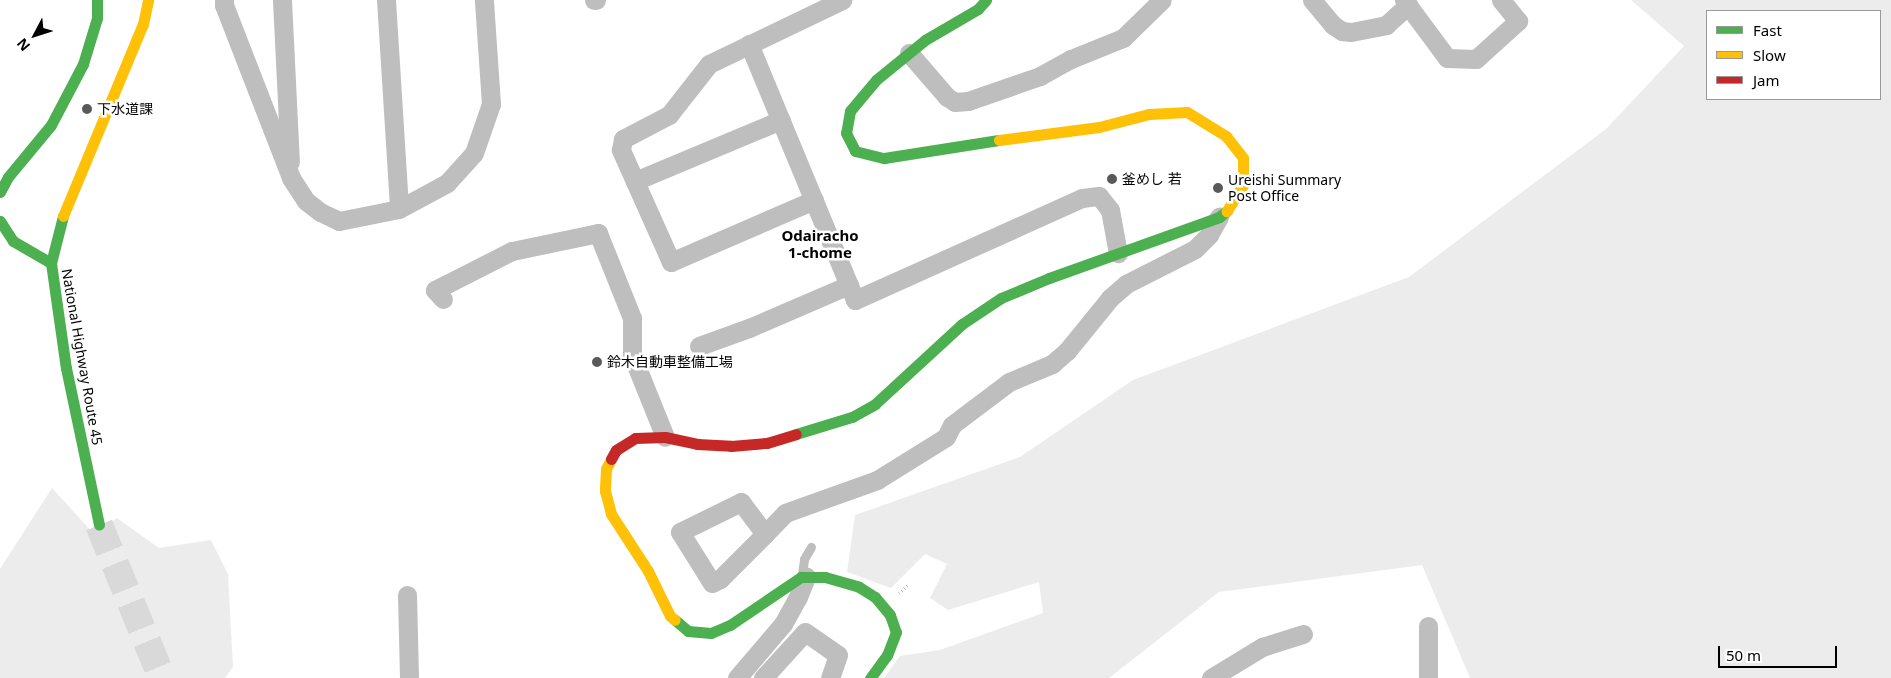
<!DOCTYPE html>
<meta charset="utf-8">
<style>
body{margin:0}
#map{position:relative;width:1891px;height:678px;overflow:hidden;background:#fff;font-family:"Noto Sans","Noto Sans JP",sans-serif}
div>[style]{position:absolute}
.green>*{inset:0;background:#ececec}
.highway-tunnel>*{height:28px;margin-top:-14px;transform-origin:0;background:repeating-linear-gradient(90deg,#d9d9d9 0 28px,transparent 0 42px)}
.path>*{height:3px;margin-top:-1.5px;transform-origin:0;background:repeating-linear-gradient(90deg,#b9b9b9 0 1px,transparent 0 3.5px)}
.lane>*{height:9px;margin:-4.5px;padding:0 4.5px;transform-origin:4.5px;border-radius:4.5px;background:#bebebe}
.street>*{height:19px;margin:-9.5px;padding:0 9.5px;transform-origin:9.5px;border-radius:9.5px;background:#bebebe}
.fast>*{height:11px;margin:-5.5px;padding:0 5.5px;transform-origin:5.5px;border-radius:5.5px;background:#4caf50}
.slow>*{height:11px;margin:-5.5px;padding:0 5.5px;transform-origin:5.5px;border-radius:5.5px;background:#ffc107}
.jam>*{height:11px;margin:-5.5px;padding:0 5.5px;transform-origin:5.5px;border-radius:5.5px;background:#c62828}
.dots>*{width:14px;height:14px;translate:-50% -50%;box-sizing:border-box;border:2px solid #fff;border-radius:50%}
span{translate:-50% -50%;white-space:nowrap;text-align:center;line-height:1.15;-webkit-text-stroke:5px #fff;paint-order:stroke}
.poi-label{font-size:14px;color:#000}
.left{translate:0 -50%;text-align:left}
.street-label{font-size:14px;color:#000}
.neighbourhood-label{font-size:15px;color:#000;font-weight:700}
.legend{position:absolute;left:1706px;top:10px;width:175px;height:90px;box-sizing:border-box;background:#fff;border:1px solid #999;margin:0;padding:6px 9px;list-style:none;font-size:15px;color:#000}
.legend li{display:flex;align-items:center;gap:10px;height:25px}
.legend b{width:25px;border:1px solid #999}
.north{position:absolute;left:10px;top:10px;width:50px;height:50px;-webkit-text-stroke:4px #fff;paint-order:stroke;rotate:230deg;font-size:14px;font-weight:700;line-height:20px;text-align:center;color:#000}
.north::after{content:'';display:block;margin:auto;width:18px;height:22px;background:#000;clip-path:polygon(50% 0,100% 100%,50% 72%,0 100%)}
.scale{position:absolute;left:1718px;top:646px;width:119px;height:22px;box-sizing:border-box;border:2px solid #000;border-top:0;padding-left:6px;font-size:15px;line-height:18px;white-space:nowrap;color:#000;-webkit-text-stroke:4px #fff;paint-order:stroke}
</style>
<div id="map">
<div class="green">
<div style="clip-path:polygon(evenodd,1631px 0,1891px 0,1891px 678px,1470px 678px,1422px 565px,1219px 592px,1109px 678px,884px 678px,900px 656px,940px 650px,1043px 613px,1039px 582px,948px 610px,930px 598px,947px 564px,925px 554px,891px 588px,847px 572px,855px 515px,1020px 457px,1133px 380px,1409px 277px,1606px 129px,1684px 46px,1631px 0,1707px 11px,1880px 11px,1880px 99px,1707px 99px,1707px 11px)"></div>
<div style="clip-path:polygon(52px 488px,94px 534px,117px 518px,159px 548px,211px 540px,228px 574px,233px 667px,225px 678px,0 678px,0 569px)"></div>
</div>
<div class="highway-tunnel">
<div style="left:99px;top:525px;width:165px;rotate:67.6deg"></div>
</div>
<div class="path">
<div style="left:899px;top:593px;width:12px;rotate:-42deg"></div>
</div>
<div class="lane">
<div style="left:802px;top:574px;width:15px;rotate:-82deg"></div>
<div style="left:804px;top:559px;width:14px;rotate:-60deg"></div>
</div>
<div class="street">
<div style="left:224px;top:0;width:5px;rotate:90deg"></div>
<div style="left:224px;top:5px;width:186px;rotate:68.8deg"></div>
<div style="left:291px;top:178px;width:27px;rotate:57deg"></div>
<div style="left:306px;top:201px;width:18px;rotate:38deg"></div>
<div style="left:320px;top:212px;width:21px;rotate:25deg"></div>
<div style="left:339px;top:221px;width:61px;rotate:-11.3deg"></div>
<div style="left:399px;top:209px;width:55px;rotate:-28.4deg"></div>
<div style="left:447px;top:183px;width:40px;rotate:-48deg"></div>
<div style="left:474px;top:153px;width:52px;rotate:-70.9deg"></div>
<div style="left:491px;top:104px;width:104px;rotate:-93.9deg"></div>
<div style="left:282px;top:0;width:162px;rotate:87.2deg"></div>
<div style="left:386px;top:0;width:209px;rotate:86.4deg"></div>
<div style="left:594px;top:0;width:2px"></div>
<div style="left:1312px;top:0;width:33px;rotate:50deg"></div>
<div style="left:1333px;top:25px;width:11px;rotate:34deg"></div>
<div style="left:1342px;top:31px;width:9px;rotate:6deg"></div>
<div style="left:1351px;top:32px;width:36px;rotate:-11deg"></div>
<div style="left:1386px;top:25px;width:30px;rotate:-42deg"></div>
<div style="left:1404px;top:0;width:72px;rotate:53.4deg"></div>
<div style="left:1447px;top:58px;width:29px;rotate:2deg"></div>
<div style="left:1476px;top:59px;width:57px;rotate:-42.1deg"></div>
<div style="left:1518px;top:21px;width:27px;rotate:-129deg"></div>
<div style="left:749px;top:44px;width:277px;rotate:67.5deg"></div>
<div style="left:855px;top:300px;width:249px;rotate:-24.2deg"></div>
<div style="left:1082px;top:198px;width:17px;rotate:-7deg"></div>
<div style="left:1099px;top:196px;width:18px;rotate:52deg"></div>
<div style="left:1110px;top:210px;width:44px;rotate:79.5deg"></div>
<div style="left:909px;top:53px;width:58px;rotate:49.2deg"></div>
<div style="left:947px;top:97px;width:9px;rotate:32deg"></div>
<div style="left:955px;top:102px;width:13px;rotate:-4deg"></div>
<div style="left:968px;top:101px;width:76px;rotate:-19.1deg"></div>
<div style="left:1040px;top:76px;width:35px;rotate:-29deg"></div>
<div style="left:1071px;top:59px;width:56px;rotate:-22deg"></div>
<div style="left:1123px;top:38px;width:54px;rotate:-44.3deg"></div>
<div style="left:635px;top:181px;width:158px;rotate:-22.7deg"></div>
<div style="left:814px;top:200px;width:156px;rotate:156.6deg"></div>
<div style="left:671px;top:262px;width:123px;rotate:-114.1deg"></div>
<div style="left:621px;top:150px;width:11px;rotate:-80deg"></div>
<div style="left:623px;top:139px;width:52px;rotate:-27.6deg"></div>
<div style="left:669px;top:115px;width:65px;rotate:-51.9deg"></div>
<div style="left:709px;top:64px;width:148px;rotate:-25.7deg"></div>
<div style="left:443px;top:299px;width:12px;rotate:-132deg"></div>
<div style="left:435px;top:290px;width:86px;rotate:-26.9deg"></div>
<div style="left:512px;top:251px;width:88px;rotate:-11.8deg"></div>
<div style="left:598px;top:233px;width:92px;rotate:68.2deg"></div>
<div style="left:632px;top:318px;width:37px;rotate:90deg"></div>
<div style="left:632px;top:355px;width:88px;rotate:68.1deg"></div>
<div style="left:699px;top:346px;width:53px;rotate:-19.8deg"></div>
<div style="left:749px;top:328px;width:109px;rotate:-23.3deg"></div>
<div style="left:765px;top:534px;width:40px;rotate:-127deg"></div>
<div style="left:741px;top:502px;width:68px;rotate:153.8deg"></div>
<div style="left:680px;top:532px;width:60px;rotate:57.9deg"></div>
<div style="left:712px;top:583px;width:9px;rotate:-27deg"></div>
<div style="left:720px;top:579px;width:64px;rotate:-45deg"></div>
<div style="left:765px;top:534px;width:29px;rotate:-46deg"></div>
<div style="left:785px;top:513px;width:98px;rotate:-19.7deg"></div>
<div style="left:877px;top:480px;width:81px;rotate:-31.9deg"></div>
<div style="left:946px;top:437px;width:13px;rotate:-63deg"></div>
<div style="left:952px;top:425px;width:71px;rotate:-37deg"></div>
<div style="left:1009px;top:382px;width:47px;rotate:-22.7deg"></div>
<div style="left:1052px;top:364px;width:20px;rotate:-41deg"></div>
<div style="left:1067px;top:351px;width:68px;rotate:-50.9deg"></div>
<div style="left:1110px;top:298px;width:21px;rotate:-41deg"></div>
<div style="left:1126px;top:284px;width:77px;rotate:-26.9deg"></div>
<div style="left:1195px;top:249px;width:20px;rotate:-45deg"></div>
<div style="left:1209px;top:235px;width:21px;rotate:-61deg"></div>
<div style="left:407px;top:595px;width:83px;rotate:88.6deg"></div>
<div style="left:1428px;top:626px;width:52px;rotate:90deg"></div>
<div style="left:737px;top:678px;width:71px;rotate:-49.6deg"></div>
<div style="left:783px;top:624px;width:31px;rotate:-61deg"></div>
<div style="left:798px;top:597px;width:22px;rotate:-68deg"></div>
<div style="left:763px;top:678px;width:62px;rotate:-47.6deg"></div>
<div style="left:805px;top:632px;width:40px;rotate:34.9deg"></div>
<div style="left:838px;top:655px;width:24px;rotate:109deg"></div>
<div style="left:1211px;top:678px;width:60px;rotate:-31.3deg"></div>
<div style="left:1262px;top:647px;width:43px;rotate:-17.6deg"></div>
</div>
<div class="fast">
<div style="left:986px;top:0;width:12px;rotate:132deg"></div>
<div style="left:978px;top:9px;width:61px;rotate:149.7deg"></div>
<div style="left:925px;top:40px;width:63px;rotate:140.8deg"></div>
<div style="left:876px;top:80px;width:40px;rotate:130deg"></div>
<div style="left:850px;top:111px;width:22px;rotate:100deg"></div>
<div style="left:846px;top:133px;width:20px;rotate:63deg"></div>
<div style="left:855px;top:151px;width:30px;rotate:14deg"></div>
<div style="left:884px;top:158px;width:116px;rotate:-8.9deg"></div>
<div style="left:0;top:192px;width:17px;rotate:-62deg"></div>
<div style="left:8px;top:177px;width:67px;rotate:-50.4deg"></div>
<div style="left:51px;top:125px;width:69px;rotate:-62.3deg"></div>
<div style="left:83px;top:64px;width:48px;rotate:-73.1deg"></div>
<div style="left:97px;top:18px;width:18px;rotate:-90deg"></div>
<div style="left:63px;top:216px;width:49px;rotate:104.3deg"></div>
<div style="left:51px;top:263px;width:106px;rotate:81.9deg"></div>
<div style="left:66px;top:368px;width:160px;rotate:78.1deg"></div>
<div style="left:0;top:221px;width:24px;rotate:57deg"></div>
<div style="left:13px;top:241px;width:44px;rotate:30.1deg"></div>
<div style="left:796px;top:434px;width:59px;rotate:-16.9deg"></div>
<div style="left:852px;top:417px;width:26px;rotate:-29deg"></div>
<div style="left:875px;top:404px;width:118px;rotate:-42.6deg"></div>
<div style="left:962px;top:324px;width:47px;rotate:-33.7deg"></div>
<div style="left:1001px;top:298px;width:52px;rotate:-22.6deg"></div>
<div style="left:1049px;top:278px;width:181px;rotate:-19.7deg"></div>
<div style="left:1219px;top:217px;width:10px;rotate:-37deg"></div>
<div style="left:675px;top:620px;width:17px;rotate:40deg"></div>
<div style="left:688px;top:631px;width:23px;rotate:5deg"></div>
<div style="left:711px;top:633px;width:21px;rotate:-23deg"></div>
<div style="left:730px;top:625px;width:86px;rotate:-34.1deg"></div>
<div style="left:801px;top:577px;width:24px"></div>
<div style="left:825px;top:577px;width:35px;rotate:16deg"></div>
<div style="left:859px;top:587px;width:19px;rotate:32deg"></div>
<div style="left:875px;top:597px;width:23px;rotate:50deg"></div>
<div style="left:890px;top:615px;width:18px;rotate:71deg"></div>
<div style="left:896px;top:632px;width:25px;rotate:111deg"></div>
<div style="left:887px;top:655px;width:29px;rotate:126deg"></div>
</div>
<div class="slow">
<div style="left:999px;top:140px;width:101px;rotate:-7.4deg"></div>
<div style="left:1099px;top:127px;width:52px;rotate:-14.6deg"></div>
<div style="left:1149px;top:114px;width:38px;rotate:-3deg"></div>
<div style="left:1187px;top:112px;width:46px;rotate:31.6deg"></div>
<div style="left:1226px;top:136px;width:28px;rotate:52deg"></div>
<div style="left:1243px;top:158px;width:27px;rotate:90deg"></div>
<div style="left:1243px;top:185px;width:31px;rotate:122deg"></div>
<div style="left:63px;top:216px;width:208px;rotate:-67.4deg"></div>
<div style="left:143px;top:24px;width:25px;rotate:-78deg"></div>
<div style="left:611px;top:459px;width:11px;rotate:117deg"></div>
<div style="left:606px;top:469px;width:22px;rotate:93deg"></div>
<div style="left:605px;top:491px;width:24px;rotate:75deg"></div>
<div style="left:611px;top:514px;width:68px;rotate:57deg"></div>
<div style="left:648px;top:571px;width:50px;rotate:63.9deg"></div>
<div style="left:670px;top:616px;width:6px;rotate:39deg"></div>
</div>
<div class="jam">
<div style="left:611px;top:459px;width:10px;rotate:-61deg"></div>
<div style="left:616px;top:450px;width:22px;rotate:-32deg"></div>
<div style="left:635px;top:438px;width:30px;rotate:-2deg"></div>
<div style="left:665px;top:437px;width:33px;rotate:12deg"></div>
<div style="left:697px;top:444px;width:34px;rotate:3deg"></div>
<div style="left:731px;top:446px;width:36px;rotate:-5deg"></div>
<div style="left:767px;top:443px;width:30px;rotate:-17deg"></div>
</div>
<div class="dots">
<div style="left:87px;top:109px;background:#595959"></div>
<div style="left:1112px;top:179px;background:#595959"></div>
<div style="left:1218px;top:188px;background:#595959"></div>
<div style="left:597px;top:362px;background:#595959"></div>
</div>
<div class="poi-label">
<span class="left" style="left:97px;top:109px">下水道課</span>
<span class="left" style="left:1122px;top:179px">釜めし 若</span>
<span class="left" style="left:1228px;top:188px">Ureishi Summary<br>Post Office</span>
<span class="left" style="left:607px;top:362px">鈴木自動車整備工場</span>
</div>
<div class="street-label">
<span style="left:82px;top:357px;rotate:80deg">National Highway Route 45</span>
</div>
<div class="neighbourhood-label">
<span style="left:820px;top:244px">Odairacho<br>1-chome</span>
</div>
<ul class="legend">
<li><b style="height:6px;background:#4caf50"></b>Fast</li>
<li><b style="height:6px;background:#ffc107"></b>Slow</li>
<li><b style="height:6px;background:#c62828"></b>Jam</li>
</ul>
<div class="north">N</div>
<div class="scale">50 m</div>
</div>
